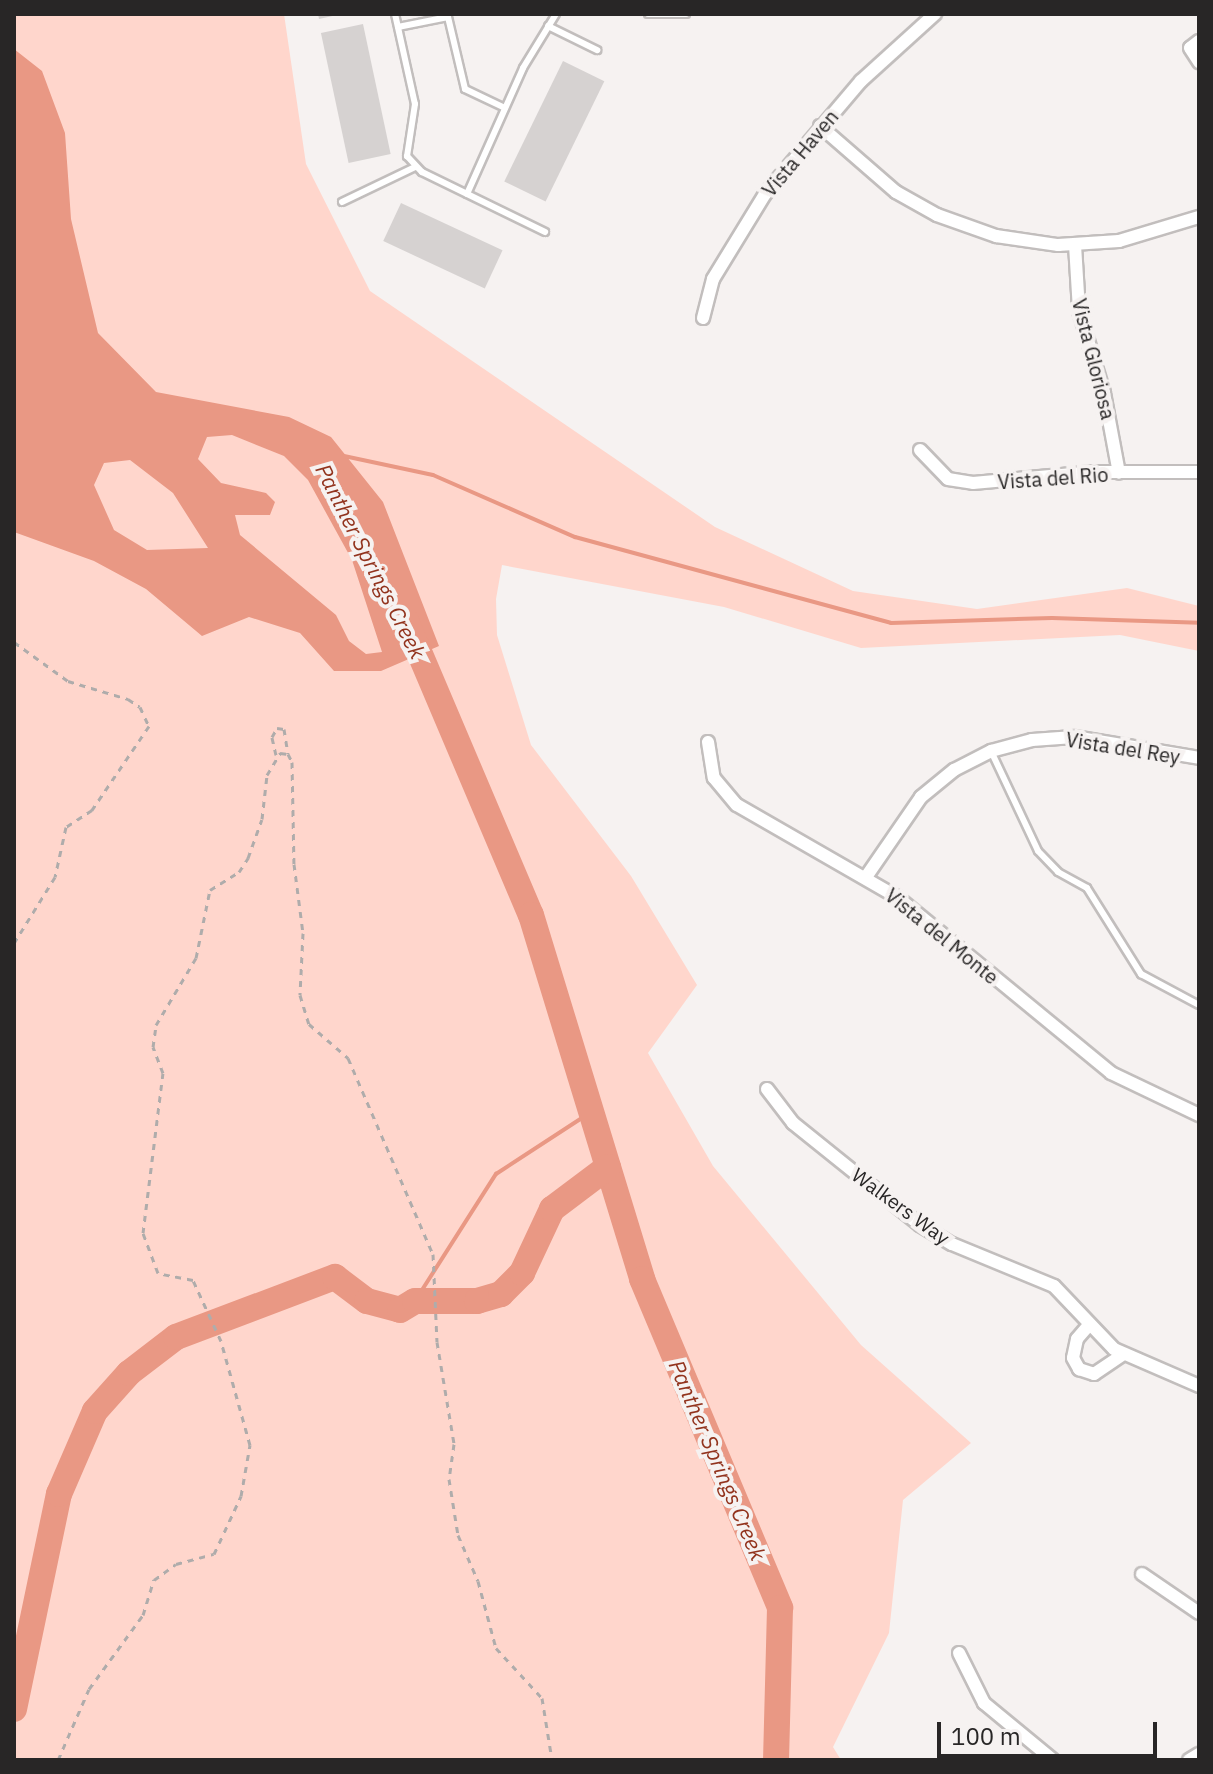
<!DOCTYPE html>
<style>
body{margin:0}
#map{position:relative;width:1213px;height:1774px;overflow:hidden;background:#f6f2f1;font-family:"IBM Plex Sans",sans-serif}
div>[style]{position:absolute}
.green>*{inset:0;background:#ffd6cc}
.water>*{inset:0;background:#e99884}
.stream>*{height:4px;margin:-2px;padding:0 2px;transform-origin:2px;border-radius:2px;background:#e99884}
.river>*{height:26px;margin:-13px;padding:0 13px;transform-origin:13px;border-radius:13px;background:#e99884}
.building>*{inset:0;background:#d6d2d1;transform-origin:0 0}
.path>*{height:3px;margin-top:-1.5px;transform-origin:0;background:repeating-linear-gradient(90deg,#afacab 0 6px,transparent 0 12px)}
.roads{filter:drop-shadow(2px 0 #c2bebd) drop-shadow(-2px 0 #c2bebd) drop-shadow(0 2px #c2bebd) drop-shadow(0 -2px #c2bebd)}
.lane>*{height:6px;margin:-3px;padding:0 3px;transform-origin:3px;border-radius:3px;background:#fff}
.street>*{height:12px;margin:-6px;padding:0 6px;transform-origin:6px;border-radius:6px;background:#fff}
span{translate:-50% -50%;white-space:nowrap;text-align:center;line-height:1.15;-webkit-text-stroke:8px #f6f2f1;paint-order:stroke}
.street-label{font-size:20px;color:#282626}
.water-label{font-size:22px;color:#92331d;font-style:italic}
.frame{position:absolute;inset:0;border:16px solid #282626;pointer-events:none}
.scale{position:absolute;left:937px;top:1722px;width:220px;height:36px;box-sizing:border-box;border:4px solid #282626;border-top:0;padding-left:10px;font-size:24px;line-height:28px;white-space:nowrap;color:#282626;-webkit-text-stroke:6px #f6f2f1;paint-order:stroke}
</style>
<div id="map">
<div class="green">
<div style="clip-path:polygon(14px 14px,284px 14px,306px 164px,370px 291px,715px 527px,853px 591px,977px 609px,1127px 588px,1199px 606px,1199px 651px,1120px 635px,861px 648px,724px 607px,502px 565px,496px 599px,497px 635px,531px 745px,631px 876px,697px 985px,648px 1053px,713px 1166px,861px 1345px,971px 1443px,903px 1500px,889px 1633px,833px 1747px,841px 1760px,14px 1760px)"></div>
</div>
<div class="water">
<div style="clip-path:polygon(evenodd,14px 49px,42px 71px,65px 133px,71px 219px,98px 333px,156px 392px,289px 417px,331px 437px,383px 502px,439px 646px,381px 671px,334px 671px,300px 633px,249px 617px,202px 636px,146px 589px,94px 561px,14px 532px,14px 49px,232px 435px,284px 456px,308px 480px,352px 560px,382px 652px,366px 654px,349px 641px,336px 615px,240px 535px,235px 515px,270px 515px,275px 502px,266px 493px,221px 483px,198px 459px,207px 437px,232px 435px,14px 49px,130px 460px,173px 493px,208px 548px,147px 550px,114px 530px,94px 485px,104px 463px,130px 460px)"></div>
</div>
<div class="stream">
<div style="left:344px;top:456px;width:91px;rotate:12.1deg"></div>
<div style="left:433px;top:475px;width:155px;rotate:23.6deg"></div>
<div style="left:575px;top:537px;width:327px;rotate:15.2deg"></div>
<div style="left:891px;top:623px;width:161px;rotate:-1.8deg"></div>
<div style="left:1052px;top:618px;width:147px;rotate:1.9deg"></div>
<div style="left:415px;top:1301px;width:151px;rotate:-57.5deg"></div>
<div style="left:496px;top:1174px;width:113px;rotate:-33.1deg"></div>
</div>
<div class="river">
<div style="left:406px;top:621px;width:319px;rotate:67deg"></div>
<div style="left:531px;top:915px;width:381px;rotate:73deg"></div>
<div style="left:642px;top:1279px;width:357px;rotate:67.2deg"></div>
<div style="left:780px;top:1608px;width:152px;rotate:91.5deg"></div>
<div style="left:14px;top:1709px;width:220px;rotate:-78.2deg"></div>
<div style="left:59px;top:1494px;width:90px;rotate:-66.6deg"></div>
<div style="left:95px;top:1411px;width:51px;rotate:-48.2deg"></div>
<div style="left:129px;top:1373px;width:59px;rotate:-37.5deg"></div>
<div style="left:176px;top:1337px;width:170px;rotate:-20.7deg"></div>
<div style="left:335px;top:1277px;width:40px;rotate:37deg"></div>
<div style="left:367px;top:1301px;width:34px;rotate:15deg"></div>
<div style="left:400px;top:1310px;width:17px;rotate:-31deg"></div>
<div style="left:415px;top:1301px;width:62px"></div>
<div style="left:477px;top:1301px;width:25px;rotate:-16deg"></div>
<div style="left:501px;top:1294px;width:30px;rotate:-45deg"></div>
<div style="left:522px;top:1273px;width:71px;rotate:-64.9deg"></div>
<div style="left:552px;top:1209px;width:70px;rotate:-36.9deg"></div>
</div>
<div class="building">
<div style="clip-path:polygon(318px 14px,337px 14px,337px 15px,319px 19px)"></div>
<div style="left:363px;top:24px;width:133px;height:43px;rotate:78deg"></div>
<div style="left:563px;top:61px;width:46px;height:134px;rotate:26deg"></div>
<div style="left:401px;top:203px;width:112px;height:42px;rotate:25deg"></div>
</div>
<div class="path">
<div style="left:14px;top:642px;width:67px;rotate:35.8deg"></div>
<div style="left:68px;top:681px;width:63px;rotate:16.7deg"></div>
<div style="left:128px;top:699px;width:14px;rotate:34deg"></div>
<div style="left:140px;top:707px;width:21px;rotate:65deg"></div>
<div style="left:149px;top:726px;width:102px;rotate:124.2deg"></div>
<div style="left:92px;top:810px;width:31px;rotate:147deg"></div>
<div style="left:66px;top:827px;width:51px;rotate:102.4deg"></div>
<div style="left:55px;top:877px;width:78px;rotate:121.8deg"></div>
<div style="left:276px;top:755px;width:18px;rotate:-103deg"></div>
<div style="left:272px;top:737px;width:10px;rotate:-61deg"></div>
<div style="left:277px;top:728px;width:7px;rotate:8deg"></div>
<div style="left:284px;top:729px;width:25px;rotate:81deg"></div>
<div style="left:58px;top:1760px;width:77px;rotate:-66.4deg"></div>
<div style="left:89px;top:1689px;width:92px;rotate:-53.9deg"></div>
<div style="left:143px;top:1615px;width:37px;rotate:-73deg"></div>
<div style="left:154px;top:1580px;width:27px;rotate:-36deg"></div>
<div style="left:176px;top:1564px;width:39px;rotate:-15deg"></div>
<div style="left:214px;top:1554px;width:64px;rotate:-65deg"></div>
<div style="left:241px;top:1496px;width:52px;rotate:-80deg"></div>
<div style="left:250px;top:1445px;width:108px;rotate:-105.6deg"></div>
<div style="left:221px;top:1341px;width:67px;rotate:-114.7deg"></div>
<div style="left:193px;top:1280px;width:36px;rotate:-169deg"></div>
<div style="left:158px;top:1273px;width:43px;rotate:-110.6deg"></div>
<div style="left:143px;top:1233px;width:161px;rotate:-82.9deg"></div>
<div style="left:163px;top:1073px;width:28px;rotate:-111deg"></div>
<div style="left:153px;top:1047px;width:22px;rotate:-82deg"></div>
<div style="left:156px;top:1025px;width:78px;rotate:-59.2deg"></div>
<div style="left:196px;top:958px;width:69px;rotate:-78.4deg"></div>
<div style="left:210px;top:890px;width:34px;rotate:-32deg"></div>
<div style="left:239px;top:872px;width:17px;rotate:-57deg"></div>
<div style="left:248px;top:858px;width:41px;rotate:-70.3deg"></div>
<div style="left:262px;top:819px;width:44px;rotate:-83.5deg"></div>
<div style="left:267px;top:775px;width:26px;rotate:-59deg"></div>
<div style="left:280px;top:753px;width:8px;rotate:7deg"></div>
<div style="left:288px;top:754px;width:9px;rotate:63deg"></div>
<div style="left:292px;top:762px;width:102px;rotate:88.9deg"></div>
<div style="left:294px;top:864px;width:70px;rotate:82.6deg"></div>
<div style="left:303px;top:933px;width:62px;rotate:92.8deg"></div>
<div style="left:300px;top:995px;width:30px;rotate:73deg"></div>
<div style="left:309px;top:1024px;width:52px;rotate:41.1deg"></div>
<div style="left:348px;top:1058px;width:214px;rotate:66.6deg"></div>
<div style="left:433px;top:1254px;width:88px;rotate:87.4deg"></div>
<div style="left:437px;top:1342px;width:103px;rotate:80.5deg"></div>
<div style="left:454px;top:1444px;width:35px;rotate:98deg"></div>
<div style="left:449px;top:1479px;width:57px;rotate:80.9deg"></div>
<div style="left:458px;top:1535px;width:50px;rotate:66.5deg"></div>
<div style="left:478px;top:1581px;width:69px;rotate:75deg"></div>
<div style="left:496px;top:1648px;width:68px;rotate:47.4deg"></div>
<div style="left:542px;top:1698px;width:63px;rotate:80.8deg"></div>
</div>
<div class="roads">
<div class="lane">
<div style="left:395px;top:14px;width:92px;rotate:77.5deg"></div>
<div style="left:415px;top:104px;width:53px;rotate:98.7deg"></div>
<div style="left:407px;top:156px;width:22px;rotate:47deg"></div>
<div style="left:422px;top:172px;width:137px;rotate:26deg"></div>
<div style="left:648px;top:14px;width:38px"></div>
<div style="left:548px;top:26px;width:55px;rotate:26.1deg"></div>
<div style="left:398px;top:27px;width:51px;rotate:-11.3deg"></div>
<div style="left:448px;top:17px;width:74px;rotate:76.7deg"></div>
<div style="left:465px;top:89px;width:44px;rotate:25.4deg"></div>
<div style="left:467px;top:194px;width:138px;rotate:-66deg"></div>
<div style="left:523px;top:68px;width:63px;rotate:-58.6deg"></div>
<div style="left:342px;top:202px;width:81px;rotate:-25.6deg"></div>
<div style="left:991px;top:751px;width:110px;rotate:64.8deg"></div>
<div style="left:1038px;top:851px;width:29px;rotate:46deg"></div>
<div style="left:1058px;top:872px;width:33px;rotate:29deg"></div>
<div style="left:1087px;top:888px;width:102px;rotate:57.9deg"></div>
<div style="left:1141px;top:974px;width:66px;rotate:28.1deg"></div>
</div>
<div class="street">
<div style="left:1199px;top:41px;width:11px;rotate:142deg"></div>
<div style="left:1190px;top:48px;width:17px;rotate:57deg"></div>
<div style="left:820px;top:126px;width:101px;rotate:41deg"></div>
<div style="left:896px;top:192px;width:47px;rotate:29.3deg"></div>
<div style="left:937px;top:215px;width:63px;rotate:19.6deg"></div>
<div style="left:996px;top:236px;width:63px;rotate:8.3deg"></div>
<div style="left:1058px;top:245px;width:61px;rotate:-3.8deg"></div>
<div style="left:1119px;top:241px;width:84px;rotate:-16.7deg"></div>
<div style="left:1075px;top:245px;width:66px;rotate:86.5deg"></div>
<div style="left:1079px;top:311px;width:86px;rotate:73deg"></div>
<div style="left:1104px;top:393px;width:81px;rotate:79.4deg"></div>
<div style="left:703px;top:318px;width:40px;rotate:-75.6deg"></div>
<div style="left:713px;top:279px;width:100px;rotate:-58.5deg"></div>
<div style="left:765px;top:194px;width:148px;rotate:-49.7deg"></div>
<div style="left:861px;top:81px;width:100px;rotate:-42.2deg"></div>
<div style="left:920px;top:450px;width:40px;rotate:46deg"></div>
<div style="left:948px;top:479px;width:25px;rotate:9deg"></div>
<div style="left:973px;top:483px;width:122px;rotate:-5.2deg"></div>
<div style="left:1095px;top:472px;width:104px"></div>
<div style="left:708px;top:742px;width:36px;rotate:81deg"></div>
<div style="left:714px;top:778px;width:35px;rotate:50deg"></div>
<div style="left:737px;top:805px;width:185px;rotate:29.9deg"></div>
<div style="left:897px;top:897px;width:277px;rotate:39.4deg"></div>
<div style="left:1111px;top:1073px;width:98px;rotate:25.5deg"></div>
<div style="left:866px;top:877px;width:97px;rotate:-55.5deg"></div>
<div style="left:921px;top:797px;width:43px;rotate:-39.3deg"></div>
<div style="left:954px;top:770px;width:42px;rotate:-27.2deg"></div>
<div style="left:991px;top:751px;width:42px;rotate:-15deg"></div>
<div style="left:1032px;top:740px;width:42px;rotate:-4.1deg"></div>
<div style="left:1074px;top:737px;width:127px;rotate:9.5deg"></div>
<div style="left:767px;top:1089px;width:43px;rotate:52.6deg"></div>
<div style="left:793px;top:1123px;width:163px;rotate:38.8deg"></div>
<div style="left:920px;top:1225px;width:37px;rotate:31deg"></div>
<div style="left:952px;top:1244px;width:110px;rotate:22.4deg"></div>
<div style="left:1054px;top:1286px;width:87px;rotate:46.4deg"></div>
<div style="left:1114px;top:1349px;width:93px;rotate:23.5deg"></div>
<div style="left:1089px;top:1325px;width:18px;rotate:131deg"></div>
<div style="left:1077px;top:1339px;width:19px;rotate:102deg"></div>
<div style="left:1073px;top:1358px;width:13px;rotate:61deg"></div>
<div style="left:1079px;top:1369px;width:16px;rotate:18deg"></div>
<div style="left:1094px;top:1374px;width:36px;rotate:-34deg"></div>
<div style="left:1142px;top:1574px;width:69px;rotate:34.4deg"></div>
<div style="left:959px;top:1653px;width:56px;rotate:63.4deg"></div>
<div style="left:984px;top:1703px;width:89px;rotate:39.6deg"></div>
<div style="left:1189px;top:1760px;width:12px;rotate:-31deg"></div>
</div>
</div>
<div class="street-label">
<span style="left:800px;top:153px;rotate:-50deg">Vista Haven</span>
<span style="left:1094px;top:359px;rotate:76deg">Vista Gloriosa</span>
<span style="left:1053px;top:478px;rotate:-4deg">Vista del Rio</span>
<span style="left:1123px;top:748px;rotate:9deg">Vista del Rey</span>
<span style="left:942px;top:936px;rotate:39deg">Vista del Monte</span>
<span style="left:901px;top:1206px;rotate:36deg">Walkers Way</span>
</div>
<div class="water-label">
<span style="left:371px;top:561px;rotate:63deg">Panther Springs Creek</span>
<span style="left:718px;top:1460px;rotate:67deg">Panther Springs Creek</span>
</div>
<div class="frame"></div>
<div class="scale">100 m</div>
</div>
